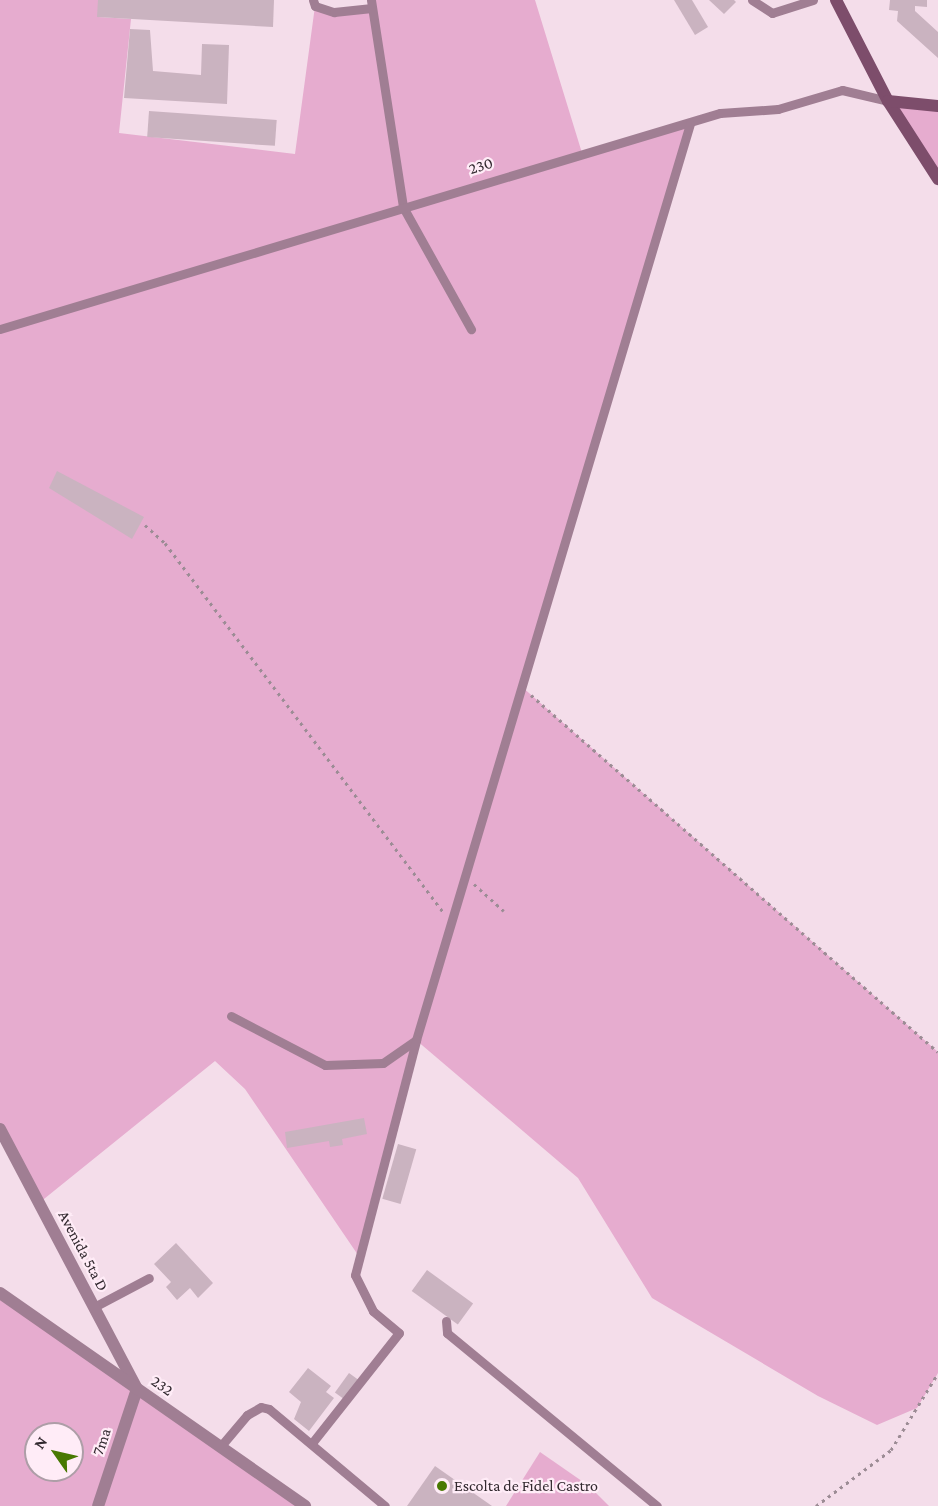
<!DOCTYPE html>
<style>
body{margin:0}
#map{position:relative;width:938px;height:1506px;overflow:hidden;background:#f4ddea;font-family:"Crimson Pro",serif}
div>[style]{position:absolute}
.green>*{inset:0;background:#e6accf}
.building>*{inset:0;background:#cab3c0;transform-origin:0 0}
.path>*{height:3px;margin-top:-1.5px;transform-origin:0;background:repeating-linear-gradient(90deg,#9c8c95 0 3px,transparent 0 7.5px)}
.lane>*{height:9px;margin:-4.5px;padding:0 4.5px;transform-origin:4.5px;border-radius:4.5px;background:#a07e93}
.street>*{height:12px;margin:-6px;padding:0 6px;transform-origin:6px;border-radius:6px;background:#a07e93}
.secondary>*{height:12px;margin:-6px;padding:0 6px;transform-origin:6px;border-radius:6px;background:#7d4d6b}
.dots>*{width:16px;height:16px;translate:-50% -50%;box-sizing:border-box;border:3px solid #ffecf7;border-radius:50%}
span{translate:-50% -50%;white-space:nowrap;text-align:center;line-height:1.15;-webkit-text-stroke:4.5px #ffecf7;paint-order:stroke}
.street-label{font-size:16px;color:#32292f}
.poi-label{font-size:16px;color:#32292f}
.left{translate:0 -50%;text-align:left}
.north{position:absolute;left:24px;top:1422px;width:60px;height:60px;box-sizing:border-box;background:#ffecf7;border:2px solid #ad9ea7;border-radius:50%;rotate:304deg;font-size:16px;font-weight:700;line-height:24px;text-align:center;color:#32292f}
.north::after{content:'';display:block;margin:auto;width:21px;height:27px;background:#487902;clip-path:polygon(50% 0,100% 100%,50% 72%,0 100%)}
</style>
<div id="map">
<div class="green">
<div style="clip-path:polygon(0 0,98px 0,98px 17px,131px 19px,119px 133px,295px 154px,315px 6px,334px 12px,372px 8px,371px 0,535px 0,582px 153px,690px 124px,521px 686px,938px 1052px,938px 1373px,917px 1408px,877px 1425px,818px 1396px,652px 1298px,578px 1178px,416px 1040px,358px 1255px,245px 1089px,215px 1061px,39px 1203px,0 1129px)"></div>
<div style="clip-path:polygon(888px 101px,938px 106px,938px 179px)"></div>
<div style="clip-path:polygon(evenodd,0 1293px,305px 1506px,0 1506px,0 1293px,36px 1434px,72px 1434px,72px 1470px,36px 1470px,36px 1434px)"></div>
<div style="clip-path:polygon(540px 1452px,589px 1486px,609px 1506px,506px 1506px)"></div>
</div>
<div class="building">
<div style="clip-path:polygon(98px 0,274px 0,273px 27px,97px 17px)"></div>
<div style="clip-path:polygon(674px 0,692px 0,708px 27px,695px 35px)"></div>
<div style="clip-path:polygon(709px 0,734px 0,736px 2px,724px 14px)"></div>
<div style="clip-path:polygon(890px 0,927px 0,927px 7px,915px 6px,915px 11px,938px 32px,938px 58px,897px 21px,898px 11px,889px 10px)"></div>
<div style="clip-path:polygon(130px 29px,150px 30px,153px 71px,201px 75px,202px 44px,229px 45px,227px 104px,124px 98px)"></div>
<div style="left:149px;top:111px;width:128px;height:26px;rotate:4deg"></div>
<div style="clip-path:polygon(57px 471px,144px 517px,132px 539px,49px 488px)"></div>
<div style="clip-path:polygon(364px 1118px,367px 1134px,342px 1139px,343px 1145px,330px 1147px,329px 1141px,287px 1148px,285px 1132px)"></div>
<div style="left:398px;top:1144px;width:19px;height:57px;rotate:16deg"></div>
<div style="clip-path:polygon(176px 1243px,213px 1283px,198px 1298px,190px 1288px,177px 1300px,166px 1287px,171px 1282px,154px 1264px)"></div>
<div style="left:427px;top:1270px;width:57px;height:26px;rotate:36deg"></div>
<div style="clip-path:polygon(308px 1368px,331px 1386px,326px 1392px,334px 1398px,309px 1431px,294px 1419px,301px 1402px,289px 1392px)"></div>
<div style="left:349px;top:1373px;width:14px;height:24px;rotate:36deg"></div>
<div style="clip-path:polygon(435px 1466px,492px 1506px,407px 1506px)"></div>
</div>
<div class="path">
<div style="left:145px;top:525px;width:27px;rotate:42deg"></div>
<div style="left:165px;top:543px;width:462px;rotate:53deg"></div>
<div style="left:531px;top:695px;width:541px;rotate:41.26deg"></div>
<div style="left:474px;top:884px;width:40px;rotate:42deg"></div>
<div style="left:816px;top:1506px;width:94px;rotate:-36.7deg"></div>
<div style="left:891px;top:1450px;width:90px;rotate:-58.6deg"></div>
</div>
<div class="lane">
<div style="left:313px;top:0;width:6px;rotate:72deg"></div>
<div style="left:315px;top:6px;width:20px;rotate:18deg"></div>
<div style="left:334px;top:12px;width:38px;rotate:-6deg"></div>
<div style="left:371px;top:0;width:209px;rotate:81.2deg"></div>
<div style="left:403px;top:207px;width:140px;rotate:60.9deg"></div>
<div style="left:752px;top:0;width:24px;rotate:33deg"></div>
<div style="left:772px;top:13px;width:43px;rotate:-17.6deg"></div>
<div style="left:0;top:329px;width:752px;rotate:-16.7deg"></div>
<div style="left:720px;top:113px;width:58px;rotate:-3.9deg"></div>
<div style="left:778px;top:109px;width:67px;rotate:-16.5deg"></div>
<div style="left:842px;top:90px;width:47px;rotate:13.4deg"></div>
<div style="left:231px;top:1016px;width:106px;rotate:27.5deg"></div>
<div style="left:325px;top:1065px;width:58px;rotate:-2deg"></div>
<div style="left:383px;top:1063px;width:40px;rotate:-34.9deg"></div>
<div style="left:416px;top:1040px;width:956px;rotate:-73.35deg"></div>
<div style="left:94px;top:1307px;width:62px;rotate:-27.8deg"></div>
<div style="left:446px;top:1321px;width:12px;rotate:85deg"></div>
<div style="left:447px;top:1333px;width:272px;rotate:39.5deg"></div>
<div style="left:312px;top:1443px;width:140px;rotate:-51.7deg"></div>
<div style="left:399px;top:1333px;width:34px;rotate:-140deg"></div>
<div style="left:373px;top:1311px;width:40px;rotate:-116.6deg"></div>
<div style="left:355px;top:1275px;width:243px;rotate:-75.4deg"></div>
<div style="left:220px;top:1447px;width:42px;rotate:-49.8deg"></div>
<div style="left:247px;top:1415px;width:16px;rotate:-30deg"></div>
<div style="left:261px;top:1407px;width:8px;rotate:14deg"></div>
<div style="left:269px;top:1409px;width:151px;rotate:39.9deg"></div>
</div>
<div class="street">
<div style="left:0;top:1129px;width:294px;rotate:62.2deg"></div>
<div style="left:137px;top:1389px;width:123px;rotate:108.4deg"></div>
<div style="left:0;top:1293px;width:372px;rotate:34.9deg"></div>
</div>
<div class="secondary">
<div style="left:836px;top:0;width:114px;rotate:62.8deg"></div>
<div style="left:888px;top:101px;width:93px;rotate:57.3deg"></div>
<div style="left:888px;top:101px;width:50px;rotate:5.7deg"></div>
</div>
<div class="dots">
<div style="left:442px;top:1486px;background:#487902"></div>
</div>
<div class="street-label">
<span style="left:481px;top:166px;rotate:-17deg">230</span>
<span style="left:83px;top:1251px;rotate:62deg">Avenida 5ta D</span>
<span style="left:162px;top:1386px;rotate:35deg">232</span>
<span style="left:102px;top:1442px;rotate:-71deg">7ma</span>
</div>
<div class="poi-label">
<span class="left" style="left:454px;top:1486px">Escolta de Fidel Castro</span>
</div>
<div class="north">N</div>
</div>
